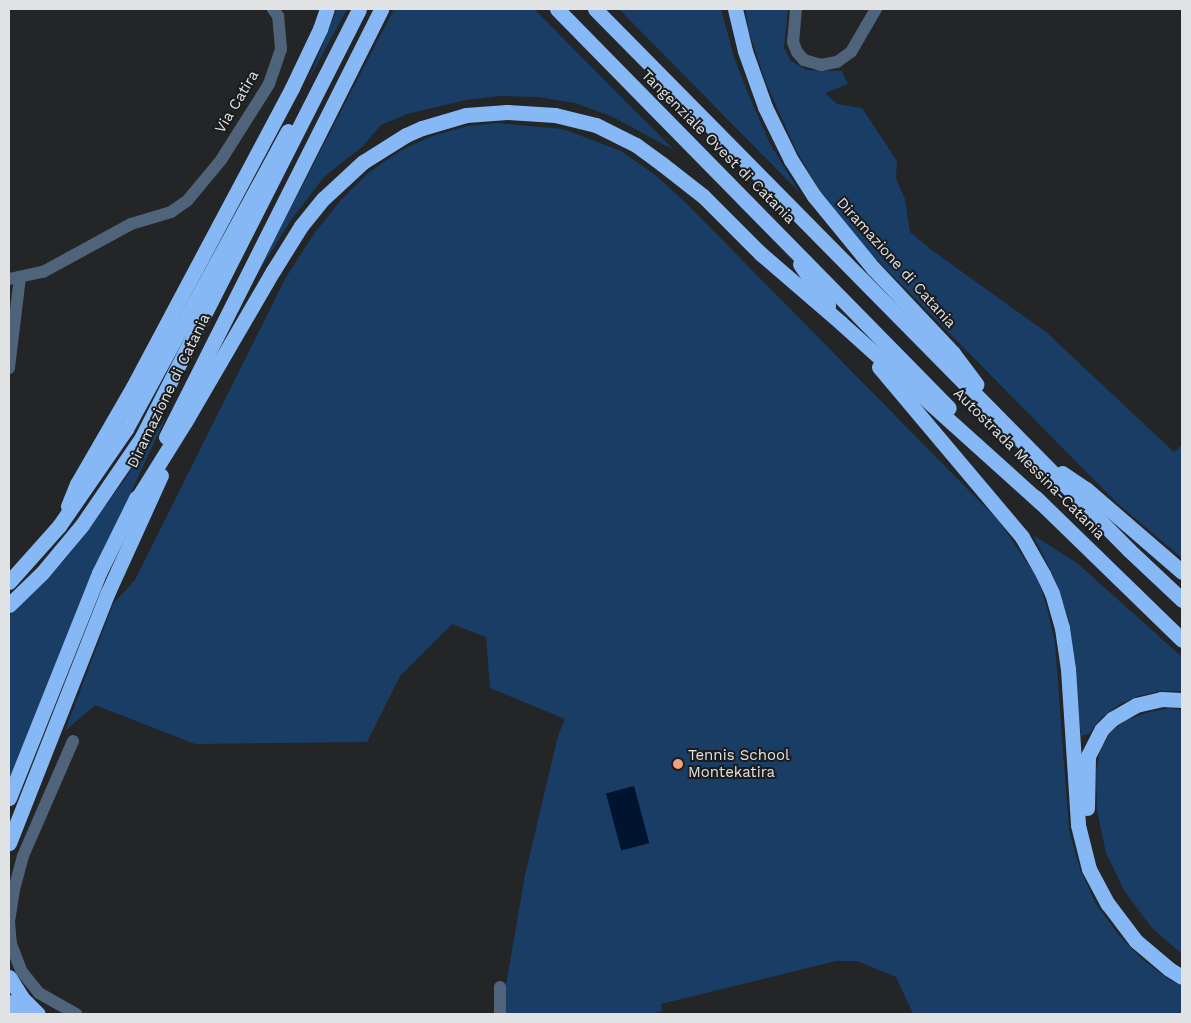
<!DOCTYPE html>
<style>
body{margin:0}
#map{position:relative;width:1191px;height:1023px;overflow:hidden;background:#232527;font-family:"Work Sans",sans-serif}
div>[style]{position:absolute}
.green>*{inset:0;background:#1a3d66}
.water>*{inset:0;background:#00132f;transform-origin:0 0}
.minor>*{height:12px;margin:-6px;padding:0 6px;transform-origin:6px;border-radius:6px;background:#4f637b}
.highway>*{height:15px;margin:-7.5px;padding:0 7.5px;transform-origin:7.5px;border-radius:7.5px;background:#86b8f6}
.dots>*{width:14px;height:14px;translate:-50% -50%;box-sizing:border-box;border:2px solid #1a1c1e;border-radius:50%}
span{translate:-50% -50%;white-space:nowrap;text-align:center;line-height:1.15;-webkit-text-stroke:4px #1a1c1e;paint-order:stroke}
.street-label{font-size:15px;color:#e1e2e4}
.poi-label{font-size:15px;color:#e1e2e4}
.left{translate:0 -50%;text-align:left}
.frame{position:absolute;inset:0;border:10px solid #e1e2e4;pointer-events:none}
</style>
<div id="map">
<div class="green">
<div style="clip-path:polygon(337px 9px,347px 9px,308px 81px)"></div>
<div style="clip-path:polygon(394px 9px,534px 9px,674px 150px,611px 116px,575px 103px,538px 97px,500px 96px,466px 100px,407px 114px,381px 125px,363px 146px,324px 177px,291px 220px,254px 279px)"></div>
<div style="clip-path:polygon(619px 9px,721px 9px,734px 57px,747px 91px,770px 144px,800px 193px)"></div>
<div style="clip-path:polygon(745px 9px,788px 9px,784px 48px,791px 61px,806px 70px,842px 71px,848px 84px,825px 93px,837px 104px,862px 108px,897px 161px,896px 178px,905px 199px,910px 232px,933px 251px,1046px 332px,1174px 452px,1182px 445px,1182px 558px,1117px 503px,870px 253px,823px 196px,796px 150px,766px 83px,749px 32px)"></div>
<div style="clip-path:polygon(497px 123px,563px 129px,621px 151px,654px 174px,685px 202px,999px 521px,1038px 579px,1047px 608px,1055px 643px,1069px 830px,1080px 869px,1096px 904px,1118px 934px,1142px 959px,1168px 979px,1182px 986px,1182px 1014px,913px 1014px,896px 977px,857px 961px,836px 961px,661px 1004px,662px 1011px,650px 1014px,504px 1014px,505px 991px,525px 875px,558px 736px,565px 719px,490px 688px,486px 637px,452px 624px,400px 676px,367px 742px,195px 744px,95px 705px,65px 731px,113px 604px,135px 580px,286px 277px,314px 234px,341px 200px,368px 173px,400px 151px,429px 137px,467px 126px)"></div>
<div style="clip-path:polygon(166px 417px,82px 597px,9px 780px,9px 616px,66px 558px,123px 482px)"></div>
<div style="clip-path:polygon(1033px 535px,1077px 563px,1182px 657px,1182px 691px,1160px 691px,1138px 696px,1120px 704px,1101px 718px,1089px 734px,1081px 736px,1068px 617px,1052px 573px)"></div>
<div style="clip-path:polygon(1170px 708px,1182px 710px,1182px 954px,1152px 928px,1125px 892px,1106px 853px,1097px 810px,1096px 772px,1100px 750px,1111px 732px,1126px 720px,1149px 712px)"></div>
</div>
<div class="water">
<div style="left:634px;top:786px;width:59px;height:29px;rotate:75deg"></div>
</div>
<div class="minor">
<div style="left:796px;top:9px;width:33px;rotate:95deg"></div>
<div style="left:793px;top:42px;width:11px;rotate:68deg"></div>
<div style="left:797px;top:52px;width:11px;rotate:49deg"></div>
<div style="left:804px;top:60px;width:18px;rotate:16deg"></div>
<div style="left:821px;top:65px;width:16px;rotate:-11deg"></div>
<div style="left:837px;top:62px;width:17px;rotate:-36deg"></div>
<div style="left:851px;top:52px;width:50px;rotate:-59.8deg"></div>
<div style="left:9px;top:279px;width:35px;rotate:-12deg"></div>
<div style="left:43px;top:272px;width:100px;rotate:-28.6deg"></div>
<div style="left:131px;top:224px;width:42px;rotate:-16.7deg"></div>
<div style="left:171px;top:212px;width:19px;rotate:-35deg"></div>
<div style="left:187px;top:201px;width:53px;rotate:-50.3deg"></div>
<div style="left:221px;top:160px;width:90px;rotate:-57.7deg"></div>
<div style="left:269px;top:84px;width:37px;rotate:-71deg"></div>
<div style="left:281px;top:49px;width:33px;rotate:-95deg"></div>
<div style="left:278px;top:16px;width:9px;rotate:-126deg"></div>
<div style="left:9px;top:368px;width:92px;rotate:-83.1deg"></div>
<div style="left:73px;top:741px;width:125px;rotate:113.5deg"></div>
<div style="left:23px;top:856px;width:35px;rotate:105deg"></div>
<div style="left:14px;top:890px;width:32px;rotate:99deg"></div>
<div style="left:9px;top:922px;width:22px;rotate:85deg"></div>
<div style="left:11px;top:944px;width:30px;rotate:69deg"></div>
<div style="left:22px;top:972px;width:27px;rotate:51deg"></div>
<div style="left:39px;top:993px;width:43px;rotate:29.6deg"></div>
<div style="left:500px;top:987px;width:27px;rotate:90deg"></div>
</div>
<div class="highway">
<div style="left:557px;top:9px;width:559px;rotate:45.51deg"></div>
<div style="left:595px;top:9px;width:760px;rotate:45.37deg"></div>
<div style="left:1129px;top:550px;width:73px;rotate:43.3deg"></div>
<div style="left:735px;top:9px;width:43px;rotate:76.6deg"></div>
<div style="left:745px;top:51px;width:59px;rotate:70.3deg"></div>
<div style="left:765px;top:107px;width:59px;rotate:63.9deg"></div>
<div style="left:791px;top:160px;width:43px;rotate:57.4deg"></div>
<div style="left:814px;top:196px;width:93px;rotate:50.7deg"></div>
<div style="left:873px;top:268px;width:117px;rotate:46.7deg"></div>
<div style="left:953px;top:353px;width:39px;rotate:53deg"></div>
<div style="left:800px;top:264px;width:50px;rotate:55.7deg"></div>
<div style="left:879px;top:367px;width:222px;rotate:49.9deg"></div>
<div style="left:1022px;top:537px;width:43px;rotate:60.4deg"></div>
<div style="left:1043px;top:574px;width:21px;rotate:65deg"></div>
<div style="left:1052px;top:593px;width:36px;rotate:74deg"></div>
<div style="left:1062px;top:628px;width:41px;rotate:81.7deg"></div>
<div style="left:1068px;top:669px;width:156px;rotate:86.3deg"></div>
<div style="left:1078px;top:825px;width:45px;rotate:76deg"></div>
<div style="left:1089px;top:869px;width:40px;rotate:62deg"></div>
<div style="left:1108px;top:904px;width:46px;rotate:52.9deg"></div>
<div style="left:1136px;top:941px;width:43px;rotate:40.3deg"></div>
<div style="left:1169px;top:969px;width:15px;rotate:32deg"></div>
<div style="left:166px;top:437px;width:479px;rotate:-63.3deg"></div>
<div style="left:1062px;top:473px;width:29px;rotate:34deg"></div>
<div style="left:1086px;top:489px;width:127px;rotate:40.8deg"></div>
<div style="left:1035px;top:497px;width:205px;rotate:44.2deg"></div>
<div style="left:68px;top:506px;width:24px;rotate:-68deg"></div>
<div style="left:77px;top:484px;width:112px;rotate:-60deg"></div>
<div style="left:133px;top:387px;width:339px;rotate:-62deg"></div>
<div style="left:292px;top:88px;width:65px;rotate:-64.6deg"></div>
<div style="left:320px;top:29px;width:21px;rotate:-71deg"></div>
<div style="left:132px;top:507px;width:100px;rotate:-58.1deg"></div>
<div style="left:185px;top:422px;width:175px;rotate:-59.8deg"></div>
<div style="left:273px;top:271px;width:53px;rotate:-58.1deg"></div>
<div style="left:301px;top:226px;width:35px;rotate:-51deg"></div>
<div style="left:323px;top:199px;width:54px;rotate:-42.8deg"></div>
<div style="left:363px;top:162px;width:51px;rotate:-32.1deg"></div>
<div style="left:406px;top:135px;width:17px;rotate:-24deg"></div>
<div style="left:422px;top:128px;width:46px;rotate:-16.5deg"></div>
<div style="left:466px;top:115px;width:41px;rotate:-4.2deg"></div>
<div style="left:507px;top:112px;width:48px;rotate:3.6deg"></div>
<div style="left:555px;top:115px;width:42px;rotate:13.7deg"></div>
<div style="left:596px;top:125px;width:45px;rotate:26.6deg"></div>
<div style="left:636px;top:145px;width:32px;rotate:36deg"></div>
<div style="left:662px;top:164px;width:52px;rotate:38deg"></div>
<div style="left:703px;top:196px;width:81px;rotate:45deg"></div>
<div style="left:760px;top:253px;width:107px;rotate:40.8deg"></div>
<div style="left:841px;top:323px;width:269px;rotate:42deg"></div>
<div style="left:9px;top:582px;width:75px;rotate:-48.2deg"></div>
<div style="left:59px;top:526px;width:118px;rotate:-55.4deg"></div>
<div style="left:126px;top:429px;width:339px;rotate:-61.5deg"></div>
<div style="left:9px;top:605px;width:46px;rotate:-44.1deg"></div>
<div style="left:42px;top:573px;width:62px;rotate:-50.2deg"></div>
<div style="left:82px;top:525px;width:107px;rotate:-55.7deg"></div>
<div style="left:142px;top:437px;width:479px;rotate:-63.1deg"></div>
<div style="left:9px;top:798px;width:242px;rotate:-68.2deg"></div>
<div style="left:99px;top:573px;width:84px;rotate:-63.7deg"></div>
<div style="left:1087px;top:808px;width:52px;rotate:-88.9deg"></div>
<div style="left:1088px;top:756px;width:30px;rotate:-63deg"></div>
<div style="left:1102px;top:729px;width:14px;rotate:-45deg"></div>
<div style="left:1112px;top:719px;width:28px;rotate:-30deg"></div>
<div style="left:1136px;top:705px;width:26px;rotate:-13deg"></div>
<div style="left:1161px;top:699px;width:21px;rotate:3deg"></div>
<div style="left:9px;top:843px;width:270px;rotate:-68.5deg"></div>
<div style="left:108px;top:592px;width:128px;rotate:-65.6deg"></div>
<div style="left:9px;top:977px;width:26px;rotate:58deg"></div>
<div style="left:23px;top:999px;width:21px;rotate:45deg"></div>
<div style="left:9px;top:1002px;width:18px;rotate:41deg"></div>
</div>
<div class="dots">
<div style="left:678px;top:764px;background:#f2a17e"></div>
</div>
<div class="street-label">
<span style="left:237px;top:102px;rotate:-59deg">Via Catira</span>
<span style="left:718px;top:147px;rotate:45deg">Tangenziale Ovest di Catania</span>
<span style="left:896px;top:263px;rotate:48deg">Diramazione di Catania</span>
<span style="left:169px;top:391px;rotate:-64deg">Diramazione di Catania</span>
<span style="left:1029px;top:464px;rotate:45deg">Autostrada Messina-Catania</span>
</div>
<div class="poi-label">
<span class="left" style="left:688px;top:764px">Tennis School<br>Montekatira</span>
</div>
<div class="frame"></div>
</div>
